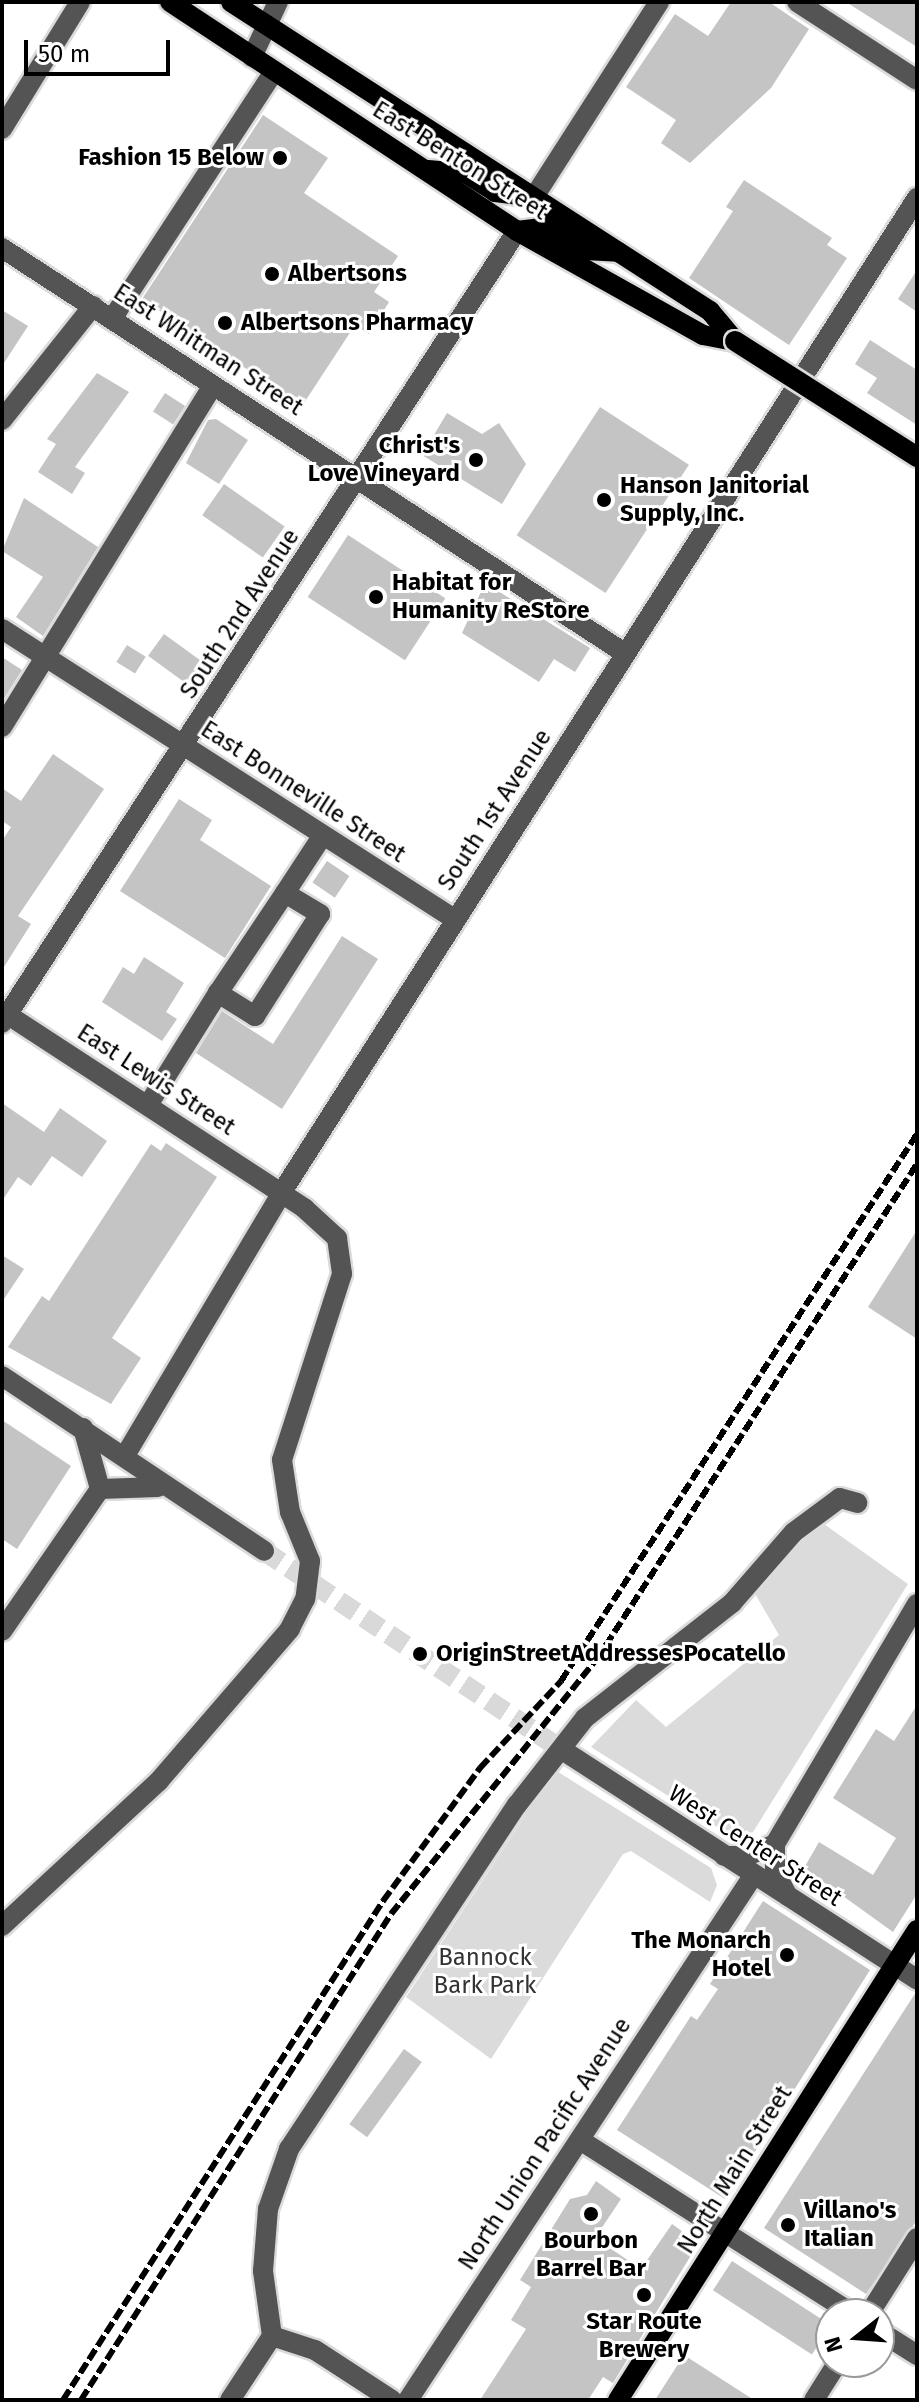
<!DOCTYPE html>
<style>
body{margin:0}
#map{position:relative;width:919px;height:2402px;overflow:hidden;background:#fff;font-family:"Fira Sans",sans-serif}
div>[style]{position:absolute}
.green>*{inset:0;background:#dbdbdb}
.building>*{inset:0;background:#c4c4c4;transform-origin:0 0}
.minor-tunnel>*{height:20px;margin-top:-10px;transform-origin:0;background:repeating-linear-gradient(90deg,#d9d9d9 0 20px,transparent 0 30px)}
.roads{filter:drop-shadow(2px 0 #dbdbdb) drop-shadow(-2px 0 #dbdbdb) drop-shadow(0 2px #dbdbdb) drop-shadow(0 -2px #dbdbdb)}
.minor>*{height:20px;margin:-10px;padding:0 10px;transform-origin:10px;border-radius:10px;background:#545454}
.major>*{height:20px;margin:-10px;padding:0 10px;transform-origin:10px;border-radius:10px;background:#000}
.rail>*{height:6px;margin-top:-3px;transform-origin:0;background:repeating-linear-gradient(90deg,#000 0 12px,transparent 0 16px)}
.bridges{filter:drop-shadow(2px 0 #dbdbdb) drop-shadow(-2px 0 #dbdbdb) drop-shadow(0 2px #dbdbdb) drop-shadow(0 -2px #dbdbdb)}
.major-bridge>*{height:20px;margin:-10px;padding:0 10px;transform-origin:10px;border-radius:10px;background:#000}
.dots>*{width:22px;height:22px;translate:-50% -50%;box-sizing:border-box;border:4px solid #fff;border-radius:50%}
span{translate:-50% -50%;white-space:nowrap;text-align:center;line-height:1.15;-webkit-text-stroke:6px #fff;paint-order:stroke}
.poi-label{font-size:24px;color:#000;font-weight:700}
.right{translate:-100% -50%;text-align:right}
.left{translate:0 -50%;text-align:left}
.street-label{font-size:24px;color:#000}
.park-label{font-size:24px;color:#323232}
.frame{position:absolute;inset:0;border:4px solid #000;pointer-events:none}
.north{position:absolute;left:815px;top:2298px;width:80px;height:80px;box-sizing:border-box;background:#fff;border:2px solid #999;border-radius:50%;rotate:253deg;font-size:22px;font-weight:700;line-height:32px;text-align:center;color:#000}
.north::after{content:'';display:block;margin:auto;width:28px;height:36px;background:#000;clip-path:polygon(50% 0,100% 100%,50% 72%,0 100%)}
.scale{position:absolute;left:24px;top:40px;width:146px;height:36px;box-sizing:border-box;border:4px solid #000;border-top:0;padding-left:10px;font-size:24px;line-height:28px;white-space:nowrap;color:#000;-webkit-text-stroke:6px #fff;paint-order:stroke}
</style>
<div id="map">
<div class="green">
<div style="clip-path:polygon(817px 1519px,908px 1584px,753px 1832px,733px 1837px,591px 1747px,636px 1700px,666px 1727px,779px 1635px,750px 1585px)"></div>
<div style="clip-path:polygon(555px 1770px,711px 1868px,717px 1885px,710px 1902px,631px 1851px,623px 1854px,491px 2059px,406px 1997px)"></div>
</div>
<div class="building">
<div style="clip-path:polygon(731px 2px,769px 2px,809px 29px,771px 88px,690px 163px,661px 143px,676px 120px,626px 87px,675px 14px,708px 36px)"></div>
<div style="clip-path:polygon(846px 2px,917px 2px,917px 47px)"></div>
<div style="clip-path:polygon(263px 115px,328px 158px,304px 193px,398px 256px,374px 292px,389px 302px,369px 334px,355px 325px,302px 406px,142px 299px)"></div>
<div style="clip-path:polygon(744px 180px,832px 238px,827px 245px,847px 258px,789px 345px,689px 278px,733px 211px,726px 207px)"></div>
<div style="clip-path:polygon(917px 270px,917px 312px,898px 299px)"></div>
<div style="clip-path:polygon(2px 310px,28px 326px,2px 366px)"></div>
<div style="clip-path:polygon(870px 340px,917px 370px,917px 425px,867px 393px,877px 378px,855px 364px)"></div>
<div style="clip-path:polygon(97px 373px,129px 392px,75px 467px,85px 473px,72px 494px,38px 472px,56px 444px,47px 439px)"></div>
<div style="left:165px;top:393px;width:24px;height:22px;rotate:33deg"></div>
<div style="left:600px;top:407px;width:106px;height:153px;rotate:33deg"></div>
<div style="clip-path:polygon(447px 413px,482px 434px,499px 423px,526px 464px,502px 504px,422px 455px)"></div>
<div style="clip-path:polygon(216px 419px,248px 440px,219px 484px,186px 463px,208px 420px)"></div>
<div style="left:224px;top:484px;width:74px;height:38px;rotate:35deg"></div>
<div style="clip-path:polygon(24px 498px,98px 547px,43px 636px,16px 617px,43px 577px,2px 551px)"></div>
<div style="left:348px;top:535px;width:116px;height:74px;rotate:33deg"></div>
<div style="clip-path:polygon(485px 583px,590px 648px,575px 672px,554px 659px,539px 682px,462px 633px)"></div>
<div style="left:164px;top:634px;width:52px;height:27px;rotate:36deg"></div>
<div style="left:127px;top:645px;width:22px;height:20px;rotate:32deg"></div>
<div style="clip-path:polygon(2px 657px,22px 670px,2px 702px)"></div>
<div style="clip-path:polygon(53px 754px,104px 789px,18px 916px,31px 924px,2px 970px,2px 841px,11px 827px,2px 821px,2px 788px,21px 801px)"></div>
<div style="clip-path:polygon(179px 799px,212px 820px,200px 840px,271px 886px,225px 958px,120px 891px)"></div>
<div style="left:327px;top:861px;width:27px;height:26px;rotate:34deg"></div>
<div style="clip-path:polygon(342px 936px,378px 959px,282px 1109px,196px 1053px,222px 1011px,273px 1044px)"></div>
<div style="clip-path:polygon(144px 957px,184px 983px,166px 1012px,177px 1019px,162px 1041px,102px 1002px,123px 967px,134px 974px)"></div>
<div style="clip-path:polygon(2px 1103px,44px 1132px,60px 1108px,107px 1141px,82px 1177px,52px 1156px,31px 1186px,18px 1177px,2px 1201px)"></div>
<div style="clip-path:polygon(166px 1143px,217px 1177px,112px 1338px,141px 1358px,111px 1404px,8px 1347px,42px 1296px,49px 1301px,151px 1144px,161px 1151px)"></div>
<div style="clip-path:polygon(917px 1230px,917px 1339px,868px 1307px)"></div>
<div style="clip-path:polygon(2px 1255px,24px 1269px,2px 1302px)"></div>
<div style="clip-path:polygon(2px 1420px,71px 1466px,17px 1549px,2px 1539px)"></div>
<div style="clip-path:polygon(917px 1705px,917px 1894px,893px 1932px,804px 1868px,819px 1842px,873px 1875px,896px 1838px,833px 1798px,876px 1729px,894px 1741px)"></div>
<div style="clip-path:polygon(763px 1901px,870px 1970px,725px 2199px,617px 2130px,691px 2016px,697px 2020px,718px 1989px,710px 1984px)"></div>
<div style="clip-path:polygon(916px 1992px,917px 2220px,866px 2294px,764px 2228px)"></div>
<div style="left:404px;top:2049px;width:22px;height:93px;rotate:36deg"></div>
<div style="clip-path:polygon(596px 2181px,621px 2199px,595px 2238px,641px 2269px,672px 2224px,690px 2237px,693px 2252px,613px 2383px,603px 2377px,588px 2400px,480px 2400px,526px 2329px,511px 2320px,531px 2287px,520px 2280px,570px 2199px,587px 2195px)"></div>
<div style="left:732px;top:2261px;width:118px;height:35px;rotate:33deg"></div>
<div style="clip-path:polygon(684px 2355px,754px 2400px,655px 2400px)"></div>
</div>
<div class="minor-tunnel">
<div style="left:264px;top:1551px;width:364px;rotate:33.7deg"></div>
</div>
<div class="roads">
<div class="minor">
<div style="left:797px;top:2px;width:143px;rotate:33deg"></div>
<div style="left:252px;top:57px;width:61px;rotate:-64.7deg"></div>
<div style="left:2px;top:129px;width:149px;rotate:-58.4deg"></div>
<div style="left:534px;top:197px;width:232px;rotate:-57.3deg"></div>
<div style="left:2px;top:248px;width:744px;rotate:33.05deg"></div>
<div style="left:112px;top:319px;width:294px;rotate:-56.8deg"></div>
<div style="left:2px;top:420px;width:146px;rotate:-51.4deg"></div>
<div style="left:2px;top:629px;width:539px;rotate:32.66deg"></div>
<div style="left:2px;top:727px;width:401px;rotate:-58.3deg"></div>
<div style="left:285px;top:893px;width:69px;rotate:-56.8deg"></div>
<div style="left:2px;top:1011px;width:361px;rotate:33.1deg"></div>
<div style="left:304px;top:1208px;width:45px;rotate:42.3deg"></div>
<div style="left:337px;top:1238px;width:36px;rotate:82deg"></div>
<div style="left:342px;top:1274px;width:195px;rotate:107.9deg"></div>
<div style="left:282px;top:1460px;width:53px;rotate:81.3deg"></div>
<div style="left:290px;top:1512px;width:53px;rotate:67.8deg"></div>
<div style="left:310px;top:1561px;width:38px;rotate:97deg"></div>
<div style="left:305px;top:1599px;width:34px;rotate:117deg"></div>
<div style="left:290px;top:1629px;width:201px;rotate:130.8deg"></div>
<div style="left:159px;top:1781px;width:214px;rotate:137.3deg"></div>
<div style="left:2px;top:1023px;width:945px;rotate:-56.97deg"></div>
<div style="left:148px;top:1105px;width:132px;rotate:-58deg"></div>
<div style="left:218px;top:993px;width:120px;rotate:-56.2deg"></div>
<div style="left:285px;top:893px;width:41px;rotate:31deg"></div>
<div style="left:320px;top:914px;width:121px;rotate:122.5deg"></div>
<div style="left:255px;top:1016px;width:44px;rotate:-148.1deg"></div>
<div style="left:2px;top:1376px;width:315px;rotate:33.7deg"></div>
<div style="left:83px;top:1428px;width:63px;rotate:74.4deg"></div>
<div style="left:126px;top:1454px;width:305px;rotate:-59.2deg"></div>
<div style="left:282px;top:1192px;width:1180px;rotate:-57.43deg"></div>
<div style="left:2px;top:1631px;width:173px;rotate:-55.4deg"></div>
<div style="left:100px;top:1489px;width:58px;rotate:-2deg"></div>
<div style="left:567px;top:1753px;width:417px;rotate:32.9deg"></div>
<div style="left:775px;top:1844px;width:28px;rotate:90deg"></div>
<div style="left:775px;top:1872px;width:27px;rotate:62deg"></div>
<div style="left:724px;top:1856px;width:23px"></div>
<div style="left:747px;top:1856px;width:30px;rotate:-23deg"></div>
<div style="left:775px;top:1844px;width:279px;rotate:-59.4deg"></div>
<div style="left:580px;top:2140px;width:324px;rotate:32.5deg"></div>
<div style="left:869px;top:2314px;width:90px;rotate:-57.7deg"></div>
<div style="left:879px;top:2331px;width:45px;rotate:32.3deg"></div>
<div style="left:272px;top:2336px;width:66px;rotate:-97.9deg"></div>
<div style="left:263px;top:2271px;width:62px;rotate:-85.4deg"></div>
<div style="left:268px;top:2209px;width:64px;rotate:-70.7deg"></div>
<div style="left:289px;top:2149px;width:413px;rotate:-56.5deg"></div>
<div style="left:517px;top:1805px;width:110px;rotate:-52deg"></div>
<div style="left:585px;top:1718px;width:187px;rotate:-38deg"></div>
<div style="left:732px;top:1603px;width:94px;rotate:-48.9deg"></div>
<div style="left:794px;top:1532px;width:57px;rotate:-36.5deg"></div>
<div style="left:840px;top:1498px;width:18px;rotate:16deg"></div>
<div style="left:272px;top:2336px;width:45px;rotate:18deg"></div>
<div style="left:315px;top:2350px;width:92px;rotate:33deg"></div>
<div style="left:230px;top:2400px;width:77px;rotate:-56.7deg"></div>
<div style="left:408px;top:2400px;width:627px;rotate:-56.64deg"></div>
<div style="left:814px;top:2400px;width:45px;rotate:-57.7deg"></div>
</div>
<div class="major">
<div style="left:170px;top:2px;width:416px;rotate:33.4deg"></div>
<div style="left:517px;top:231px;width:213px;rotate:29.2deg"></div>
<div style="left:703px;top:335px;width:33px;rotate:11deg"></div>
<div style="left:231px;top:2px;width:570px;rotate:32.83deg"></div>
<div style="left:710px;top:311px;width:39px;rotate:50deg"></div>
<div style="left:428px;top:170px;width:37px;rotate:5deg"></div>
<div style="left:465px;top:173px;width:36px;rotate:32deg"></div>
<div style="left:495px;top:192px;width:35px;rotate:7deg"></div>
<div style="left:517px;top:231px;width:31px;rotate:-7deg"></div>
<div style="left:548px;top:227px;width:43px;rotate:32.6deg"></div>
<div style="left:584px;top:250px;width:34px;rotate:3deg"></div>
<div style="left:618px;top:2400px;width:557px;rotate:-57.54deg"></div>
</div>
</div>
<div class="rail">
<div style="left:63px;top:2400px;width:593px;rotate:-57.33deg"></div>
<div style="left:383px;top:1901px;width:165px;rotate:-53.9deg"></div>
<div style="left:480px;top:1768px;width:119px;rotate:-47deg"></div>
<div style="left:561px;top:1681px;width:653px;rotate:-56.94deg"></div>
<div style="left:81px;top:2400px;width:576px;rotate:-57.47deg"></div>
<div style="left:391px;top:1914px;width:328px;rotate:-51.1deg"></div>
<div style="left:597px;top:1659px;width:589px;rotate:-57.12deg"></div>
</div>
<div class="bridges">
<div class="major-bridge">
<div style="left:735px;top:341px;width:216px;rotate:32.5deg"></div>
</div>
</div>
<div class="dots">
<div style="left:280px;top:158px;background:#000"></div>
<div style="left:272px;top:274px;background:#000"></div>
<div style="left:225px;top:323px;background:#000"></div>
<div style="left:476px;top:460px;background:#000"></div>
<div style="left:604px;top:500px;background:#000"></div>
<div style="left:376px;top:597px;background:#000"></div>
<div style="left:420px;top:1654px;background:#000"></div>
<div style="left:787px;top:1955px;background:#000"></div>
<div style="left:591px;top:2214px;background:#000"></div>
<div style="left:788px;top:2225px;background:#000"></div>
<div style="left:644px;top:2295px;background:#000"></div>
</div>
<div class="poi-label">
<span class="right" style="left:264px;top:158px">Fashion 15 Below</span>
<span class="left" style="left:288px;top:274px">Albertsons</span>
<span class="left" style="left:241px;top:323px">Albertsons Pharmacy</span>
<span class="right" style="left:460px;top:460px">Christ's<br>Love Vineyard</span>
<span class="left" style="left:620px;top:500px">Hanson Janitorial<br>Supply, Inc.</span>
<span class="left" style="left:392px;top:597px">Habitat for<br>Humanity ReStore</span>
<span class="left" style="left:436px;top:1654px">OriginStreetAddressesPocatello</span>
<span class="right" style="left:771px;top:1955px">The Monarch<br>Hotel</span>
<span class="left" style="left:804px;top:2225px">Villano's<br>Italian</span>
<span style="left:591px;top:2255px">Bourbon<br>Barrel Bar</span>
<span style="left:644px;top:2336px">Star Route<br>Brewery</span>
</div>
<div class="street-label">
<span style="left:460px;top:161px;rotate:32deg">East Benton Street</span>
<span style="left:208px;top:350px;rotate:33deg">East Whitman Street</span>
<span style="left:240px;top:614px;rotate:-57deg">South 2nd Avenue</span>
<span style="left:303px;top:792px;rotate:33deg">East Bonneville Street</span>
<span style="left:495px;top:810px;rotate:-57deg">South 1st Avenue</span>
<span style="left:156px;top:1080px;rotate:33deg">East Lewis Street</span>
<span style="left:755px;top:1846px;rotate:33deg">West Center Street</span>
<span style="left:545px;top:2144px;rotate:-57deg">North Union Pacific Avenue</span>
<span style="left:735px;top:2170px;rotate:-58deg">North Main Street</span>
</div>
<div class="park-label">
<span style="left:485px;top:1972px">Bannock<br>Bark Park</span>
</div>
<div class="frame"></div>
<div class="north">N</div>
<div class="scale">50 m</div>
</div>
